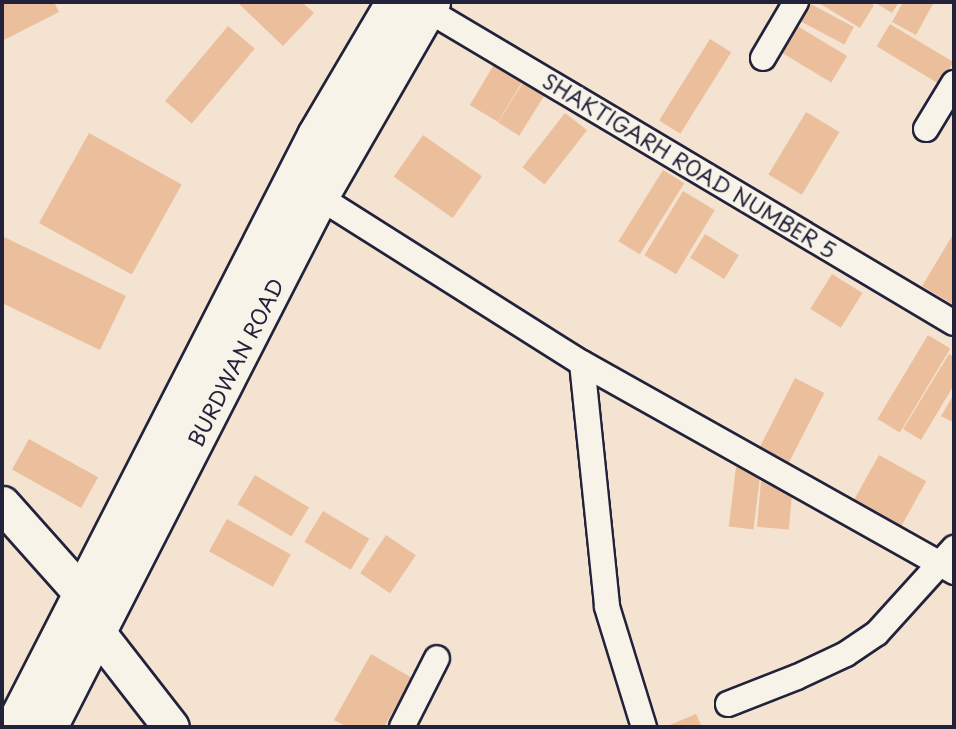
<!DOCTYPE html>
<style>
body{margin:0}
#map{position:relative;width:956px;height:729px;overflow:hidden;background:#f4e3d1;font-family:"Playpen Sans",sans-serif}
div>[style]{position:absolute}
.building>*{inset:0;background:#ecbf9c;transform-origin:0 0}
.roads{filter:drop-shadow(2px 0 #22223b) drop-shadow(-2px 0 #22223b) drop-shadow(0 2px #22223b) drop-shadow(0 -2px #22223b)}
.street>*{height:24px;margin:-12px;padding:0 12px;transform-origin:12px;border-radius:12px;background:#f7f3e8}
.secondary>*{height:35px;margin:-17.5px;padding:0 17.5px;transform-origin:17.5px;border-radius:17.5px;background:#f7f3e8}
.primary>*{height:38px;margin:-19px;padding:0 19px;transform-origin:19px;border-radius:19px;background:#f7f3e8}
span{translate:-50% -50%;white-space:nowrap;text-align:center;line-height:1.15;-webkit-text-stroke:5px #f7f3e8;paint-order:stroke}
.street-label{font-size:21px;color:#22223b}
.frame{position:absolute;inset:0;border:4px solid #22223b;pointer-events:none}
</style>
<div id="map">
<div class="building">
<div style="clip-path:polygon(2px 2px,54px 2px,59px 12px,2px 41px)"></div>
<div style="clip-path:polygon(237px 2px,302px 2px,314px 13px,283px 46px)"></div>
<div style="left:807px;top:2px;width:53px;height:20px;rotate:28deg"></div>
<div style="clip-path:polygon(817px 2px,868px 2px,874px 5px,860px 28px)"></div>
<div style="clip-path:polygon(874px 2px,899px 2px,892px 13px)"></div>
<div style="clip-path:polygon(903px 2px,934px 2px,916px 35px,892px 22px)"></div>
<div style="left:794px;top:24px;width:62px;height:31px;rotate:31deg"></div>
<div style="left:890px;top:24px;width:74px;height:26px;rotate:31deg"></div>
<div style="left:228px;top:26px;width:35px;height:98px;rotate:40deg"></div>
<div style="left:710px;top:39px;width:25px;height:96px;rotate:32deg"></div>
<div style="left:495px;top:63px;width:33px;height:49px;rotate:31deg"></div>
<div style="left:524px;top:81px;width:25px;height:49px;rotate:32deg"></div>
<div style="left:806px;top:112px;width:39px;height:73px;rotate:31deg"></div>
<div style="left:565px;top:113px;width:28px;height:69px;rotate:38deg"></div>
<div style="left:89px;top:133px;width:106px;height:103px;rotate:29deg"></div>
<div style="left:423px;top:135px;width:72px;height:51px;rotate:35deg"></div>
<div style="left:663px;top:170px;width:25px;height:84px;rotate:32deg"></div>
<div style="left:683px;top:191px;width:37px;height:75px;rotate:31deg"></div>
<div style="clip-path:polygon(954px 233px,954px 305px,922px 286px)"></div>
<div style="left:705px;top:234px;width:40px;height:28px;rotate:32deg"></div>
<div style="clip-path:polygon(2px 236px,126px 296px,100px 350px,2px 303px)"></div>
<div style="left:832px;top:274px;width:36px;height:41px;rotate:32deg"></div>
<div style="left:928px;top:335px;width:26px;height:98px;rotate:31deg"></div>
<div style="clip-path:polygon(949px 354px,954px 357px,954px 385px,921px 440px,903px 429px)"></div>
<div style="left:795px;top:378px;width:33px;height:79px;rotate:27deg"></div>
<div style="clip-path:polygon(954px 394px,954px 423px,941px 416px)"></div>
<div style="left:29px;top:439px;width:79px;height:35px;rotate:29deg"></div>
<div style="left:879px;top:455px;width:54px;height:51px;rotate:29deg"></div>
<div style="left:736px;top:467px;width:25px;height:60px;rotate:7deg"></div>
<div style="left:255px;top:475px;width:63px;height:34px;rotate:31deg"></div>
<div style="left:761px;top:481px;width:32px;height:46px;rotate:5deg"></div>
<div style="left:323px;top:511px;width:54px;height:36px;rotate:31deg"></div>
<div style="left:227px;top:519px;width:73px;height:37px;rotate:29deg"></div>
<div style="left:386px;top:535px;width:36px;height:46px;rotate:34deg"></div>
<div style="clip-path:polygon(371px 654px,412px 678px,384px 727px,347px 727px,334px 720px)"></div>
<div style="clip-path:polygon(696px 714px,702px 727px,665px 727px)"></div>
</div>
<div class="roads">
<div class="street">
<div style="left:426px;top:9px;width:614px;rotate:30.74deg"></div>
<div style="left:763px;top:58px;width:65px;rotate:-59.5deg"></div>
<div style="left:926px;top:129px;width:54px;rotate:-58.7deg"></div>
<div style="left:319px;top:197px;width:311px;rotate:32.3deg"></div>
<div style="left:582px;top:363px;width:245px;rotate:84.1deg"></div>
<div style="left:607px;top:607px;width:126px;rotate:72.9deg"></div>
<div style="left:582px;top:363px;width:427px;rotate:29.3deg"></div>
<div style="left:728px;top:704px;width:74px;rotate:-21.4deg"></div>
<div style="left:797px;top:677px;width:54px;rotate:-25.1deg"></div>
<div style="left:846px;top:654px;width:37px;rotate:-34deg"></div>
<div style="left:877px;top:633px;width:115px;rotate:-47.8deg"></div>
<div style="left:402px;top:727px;width:77px;rotate:-63.1deg"></div>
</div>
<div class="secondary">
<div style="left:2px;top:504px;width:122px;rotate:48.3deg"></div>
<div style="left:97px;top:632px;width:120px;rotate:52.1deg"></div>
</div>
<div class="primary">
<div style="left:15px;top:727px;width:664px;rotate:-62.93deg"></div>
<div style="left:317px;top:136px;width:156px;rotate:-59.5deg"></div>
<div style="left:48px;top:727px;width:595px;rotate:-62.92deg"></div>
<div style="left:319px;top:197px;width:225px;rotate:-60.1deg"></div>
</div>
</div>
<div class="street-label">
<span style="left:690px;top:165px;rotate:31deg">SHAKTIGARH ROAD NUMBER 5</span>
<span style="left:235px;top:362px;rotate:-63deg">BURDWAN ROAD</span>
</div>
<div class="frame"></div>
</div>
